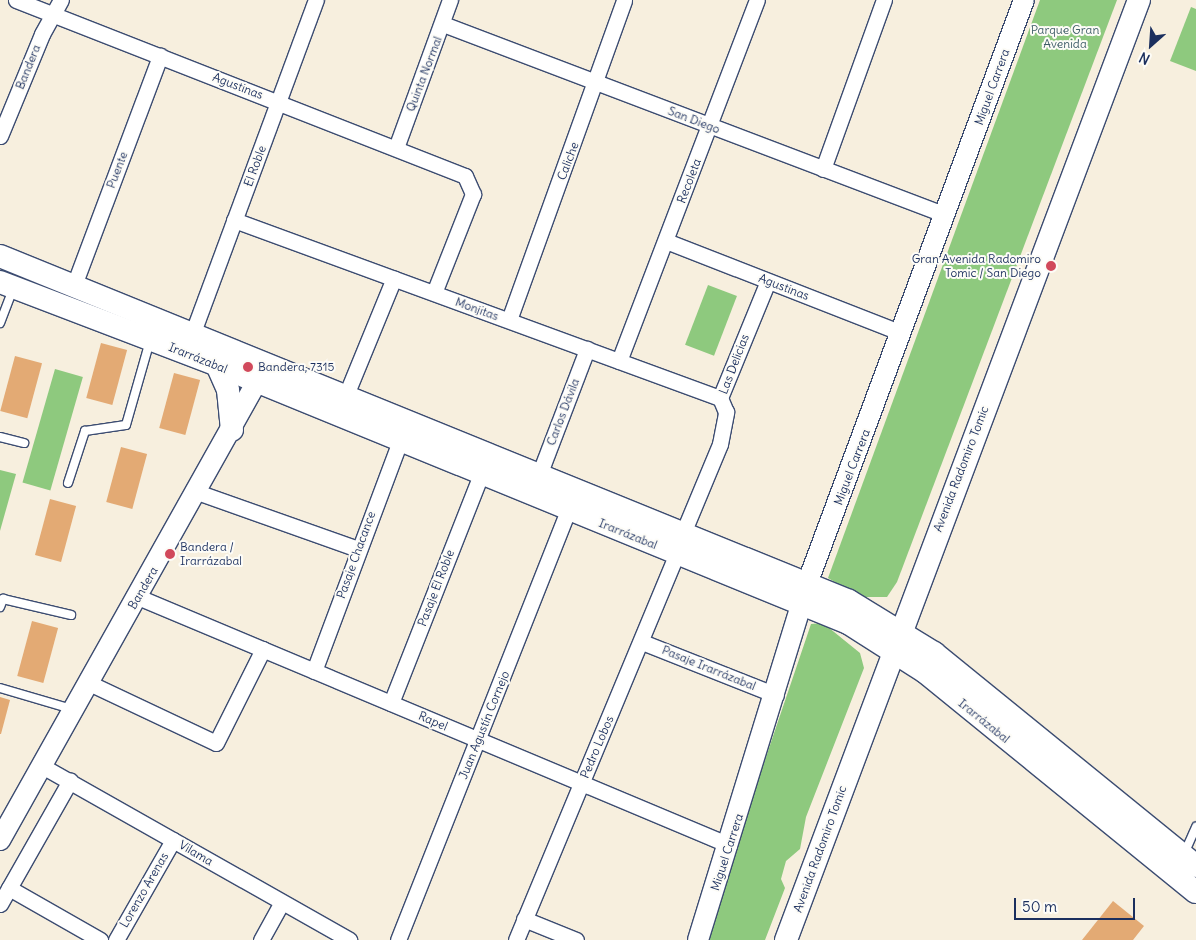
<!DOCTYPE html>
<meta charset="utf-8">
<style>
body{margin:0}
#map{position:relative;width:1196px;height:940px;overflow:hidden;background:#f7efde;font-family:Delius,sans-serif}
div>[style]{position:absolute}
.green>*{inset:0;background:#8ec97e;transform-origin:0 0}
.building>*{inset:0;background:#e3aa74;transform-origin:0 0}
.roads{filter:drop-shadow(1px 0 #3c4c71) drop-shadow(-1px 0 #3c4c71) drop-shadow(0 1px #3c4c71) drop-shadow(0 -1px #3c4c71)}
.service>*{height:8px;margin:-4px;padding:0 4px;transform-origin:4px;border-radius:4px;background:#fff}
.minor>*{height:15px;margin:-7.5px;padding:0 7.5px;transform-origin:7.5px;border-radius:7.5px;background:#fff}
.tertiary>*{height:20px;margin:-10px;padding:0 10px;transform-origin:10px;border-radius:10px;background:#fff}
.secondary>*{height:22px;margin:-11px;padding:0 11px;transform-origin:11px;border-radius:11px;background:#fff}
.dots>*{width:14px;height:14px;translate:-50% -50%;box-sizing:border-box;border:2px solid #fdfcf7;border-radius:50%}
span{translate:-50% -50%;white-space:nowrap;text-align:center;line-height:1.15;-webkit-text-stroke:4px #fdfcf7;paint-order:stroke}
.park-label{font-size:12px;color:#3e5d68}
.street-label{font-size:12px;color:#1b2f5e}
.poi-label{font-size:12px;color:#1b2f5e}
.right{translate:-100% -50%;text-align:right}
.left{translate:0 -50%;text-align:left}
.north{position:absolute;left:1126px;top:20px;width:50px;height:50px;-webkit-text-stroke:4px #fdfcf7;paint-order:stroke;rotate:206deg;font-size:14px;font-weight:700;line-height:20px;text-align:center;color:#1b2f5e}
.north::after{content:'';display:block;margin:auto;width:18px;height:22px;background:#1b2f5e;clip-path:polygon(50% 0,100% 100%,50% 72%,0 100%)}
.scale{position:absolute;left:1014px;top:898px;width:121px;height:22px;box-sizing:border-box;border:2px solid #1b2f5e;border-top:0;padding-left:6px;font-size:15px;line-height:18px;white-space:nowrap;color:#1b2f5e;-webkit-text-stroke:4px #fdfcf7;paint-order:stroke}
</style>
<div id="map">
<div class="green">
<div style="clip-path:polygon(1040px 0,1117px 0,897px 582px,887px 597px,860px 597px,828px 578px)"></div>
<div style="clip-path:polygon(1191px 7px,1196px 9px,1196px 71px,1170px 61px)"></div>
<div style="left:708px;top:285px;width:31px;height:64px;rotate:21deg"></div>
<div style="left:55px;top:369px;width:29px;height:118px;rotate:16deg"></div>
<div style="clip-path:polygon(0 470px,16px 474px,0 531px)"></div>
<div style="clip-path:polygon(823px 623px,860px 653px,864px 668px,806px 817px,800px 849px,786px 861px,781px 879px,785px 888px,765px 940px,704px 940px,811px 624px)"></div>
</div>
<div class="building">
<div style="left:101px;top:343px;width:27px;height:57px;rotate:15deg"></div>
<div style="left:15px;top:356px;width:28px;height:57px;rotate:15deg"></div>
<div style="left:174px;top:373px;width:27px;height:57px;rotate:15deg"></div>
<div style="left:121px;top:447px;width:27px;height:57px;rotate:15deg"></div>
<div style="left:50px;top:499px;width:27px;height:58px;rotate:15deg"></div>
<div style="left:32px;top:621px;width:27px;height:57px;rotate:15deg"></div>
<div style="clip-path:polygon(0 697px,10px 700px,1px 734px,0 734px)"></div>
<div style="clip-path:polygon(1113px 901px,1144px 926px,1133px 940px,1082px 940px)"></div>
</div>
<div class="roads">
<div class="service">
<div style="left:0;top:323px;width:36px;rotate:-69deg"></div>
<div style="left:0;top:437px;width:25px;rotate:14deg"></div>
<div style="left:68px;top:483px;width:55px;rotate:-71.9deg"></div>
<div style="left:85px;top:431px;width:41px;rotate:-8.3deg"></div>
<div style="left:126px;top:425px;width:87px;rotate:-74.1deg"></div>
<div style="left:0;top:607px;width:9px;rotate:-69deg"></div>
<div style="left:3px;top:599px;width:70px;rotate:13.2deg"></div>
<div style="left:0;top:688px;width:75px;rotate:16.3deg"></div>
<div style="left:1184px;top:854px;width:30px;rotate:-66deg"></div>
</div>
<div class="minor">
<div style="left:16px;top:0;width:482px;rotate:21.4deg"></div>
<div style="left:465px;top:176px;width:20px;rotate:66deg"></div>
<div style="left:473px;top:194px;width:106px;rotate:111.5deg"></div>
<div style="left:443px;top:24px;width:538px;rotate:20.79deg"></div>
<div style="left:0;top:136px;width:110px;rotate:-67.6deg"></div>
<div style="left:42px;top:34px;width:39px;rotate:-61deg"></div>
<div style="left:396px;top:148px;width:158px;rotate:-70deg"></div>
<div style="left:823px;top:169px;width:180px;rotate:-70.2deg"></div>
<div style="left:234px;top:220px;width:518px;rotate:20.12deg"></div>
<div style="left:666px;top:241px;width:253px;rotate:21.3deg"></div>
<div style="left:74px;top:285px;width:245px;rotate:-69.4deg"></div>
<div style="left:509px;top:320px;width:340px;rotate:-70.2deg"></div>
<div style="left:193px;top:332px;width:354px;rotate:-69.7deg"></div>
<div style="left:619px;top:361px;width:386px;rotate:-69.1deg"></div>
<div style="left:346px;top:395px;width:126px;rotate:-67.7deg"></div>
<div style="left:539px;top:475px;width:135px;rotate:-69.1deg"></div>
<div style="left:197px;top:492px;width:171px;rotate:19.5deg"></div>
<div style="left:683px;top:533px;width:96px;rotate:-67.4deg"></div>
<div style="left:720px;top:444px;width:33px;rotate:-79deg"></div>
<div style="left:726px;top:412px;width:15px;rotate:-113deg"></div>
<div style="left:720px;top:398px;width:126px;rotate:-67.7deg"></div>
<div style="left:138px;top:597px;width:641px;rotate:22.76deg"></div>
<div style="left:642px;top:642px;width:144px;rotate:21.6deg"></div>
<div style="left:314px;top:671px;width:246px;rotate:-69.5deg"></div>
<div style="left:89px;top:683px;width:140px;rotate:25.3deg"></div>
<div style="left:216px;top:743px;width:105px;rotate:-63.4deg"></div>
<div style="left:391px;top:703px;width:246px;rotate:-68.5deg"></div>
<div style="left:42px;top:766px;width:353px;rotate:29.5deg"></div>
<div style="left:9px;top:888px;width:105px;rotate:29.7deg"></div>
<div style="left:0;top:904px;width:142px;rotate:-60.4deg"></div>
<div style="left:524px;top:919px;width:56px;rotate:22deg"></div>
<div style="left:116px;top:940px;width:115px;rotate:-60.3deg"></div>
<div style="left:261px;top:940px;width:43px;rotate:-61.1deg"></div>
<div style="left:398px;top:940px;width:464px;rotate:-68.4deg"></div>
<div style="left:516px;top:940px;width:419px;rotate:-67.4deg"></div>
</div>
<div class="tertiary">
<div style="left:0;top:840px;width:540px;rotate:-60.73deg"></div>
<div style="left:698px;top:940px;width:381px;rotate:-72.9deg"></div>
<div style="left:810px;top:576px;width:614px;rotate:-69.62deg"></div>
</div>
<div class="secondary">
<div style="left:0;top:256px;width:916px;rotate:22.11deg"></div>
<div style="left:849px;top:601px;width:100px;rotate:31.5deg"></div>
<div style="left:934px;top:653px;width:338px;rotate:39.1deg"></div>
<div style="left:0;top:282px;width:232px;rotate:20.9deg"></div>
<div style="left:217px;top:365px;width:682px;rotate:22.24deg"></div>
<div style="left:848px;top:623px;width:91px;rotate:32.5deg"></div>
<div style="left:925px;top:672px;width:349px;rotate:39.1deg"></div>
<div style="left:217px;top:365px;width:27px;rotate:66deg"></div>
<div style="left:228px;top:390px;width:40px;rotate:84.3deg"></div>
<div style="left:786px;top:940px;width:1004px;rotate:-69.42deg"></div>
</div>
</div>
<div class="dots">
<div style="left:1051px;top:266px;background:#d1495b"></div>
<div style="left:248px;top:367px;background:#d1495b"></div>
<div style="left:170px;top:554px;background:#d1495b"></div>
</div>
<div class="park-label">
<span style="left:1065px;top:37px">Parque Gran<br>Avenida</span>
</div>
<div class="street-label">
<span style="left:28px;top:67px;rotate:-68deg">Bandera</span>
<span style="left:424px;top:74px;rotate:-69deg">Quinta Normal</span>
<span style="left:238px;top:86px;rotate:21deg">Agustinas</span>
<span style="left:992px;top:87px;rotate:-70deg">Miguel Carrera</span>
<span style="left:694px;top:120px;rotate:21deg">San Diego</span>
<span style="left:568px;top:161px;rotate:-69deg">Caliche</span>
<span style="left:255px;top:166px;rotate:-70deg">El Roble</span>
<span style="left:117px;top:170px;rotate:-69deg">Puente</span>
<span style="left:689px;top:181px;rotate:-69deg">Recoleta</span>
<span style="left:784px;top:287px;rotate:21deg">Agustinas</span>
<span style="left:477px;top:309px;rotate:20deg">Monjitas</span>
<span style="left:198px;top:358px;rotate:22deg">Irarrázabal</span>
<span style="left:734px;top:364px;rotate:-69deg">Las Delicias</span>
<span style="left:563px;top:412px;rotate:-69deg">Carlos Dávila</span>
<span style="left:852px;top:467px;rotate:-69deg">Miguel Carrera</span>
<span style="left:961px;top:469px;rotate:-69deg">Avenida Radomiro Tomic</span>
<span style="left:628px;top:534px;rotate:22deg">Irarrázabal</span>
<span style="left:356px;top:555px;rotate:-70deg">Pasaje Chacance</span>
<span style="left:143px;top:588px;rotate:-60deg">Bandera</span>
<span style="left:436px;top:588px;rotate:-69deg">Pasaje El Roble</span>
<span style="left:709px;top:668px;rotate:22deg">Pasaje Irarrázabal</span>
<span style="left:433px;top:721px;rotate:23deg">Rapel</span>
<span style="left:984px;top:721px;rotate:39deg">Irarrázabal</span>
<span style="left:484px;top:725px;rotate:-68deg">Juan Agustín Cornejo</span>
<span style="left:597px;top:747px;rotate:-67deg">Pedro Lobos</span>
<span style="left:820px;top:849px;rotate:-70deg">Avenida Radomiro Tomic</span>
<span style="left:727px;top:852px;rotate:-72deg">Miguel Carrera</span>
<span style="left:196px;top:853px;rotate:30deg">Vilama</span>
<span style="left:144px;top:890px;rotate:-60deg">Lorenzo Arenas</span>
</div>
<div class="poi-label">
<span class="right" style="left:1041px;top:266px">Gran Avenida Radomiro<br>Tomic / San Diego</span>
<span class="left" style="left:258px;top:367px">Bandera, 7315</span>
<span class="left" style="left:180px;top:554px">Bandera /<br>Irarrázabal</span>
</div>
<div class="north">N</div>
<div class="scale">50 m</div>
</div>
